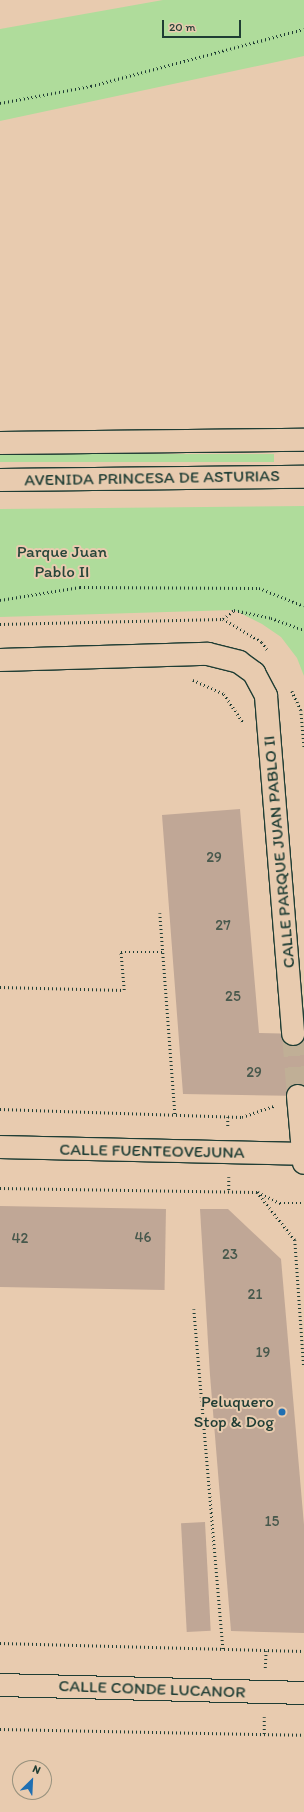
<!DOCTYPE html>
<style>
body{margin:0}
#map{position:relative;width:304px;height:1812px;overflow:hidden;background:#e8cbaf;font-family:Itim,sans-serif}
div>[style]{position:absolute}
.green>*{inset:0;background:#afdc9b;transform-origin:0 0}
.building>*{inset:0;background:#c0a796;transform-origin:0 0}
.minor-tunnel>*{height:22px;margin-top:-11px;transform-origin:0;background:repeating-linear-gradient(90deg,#c0af96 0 22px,transparent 0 33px)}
.path>*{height:2.5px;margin-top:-1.25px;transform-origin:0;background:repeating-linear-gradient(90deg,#1f3d34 0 1px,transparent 0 4px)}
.roads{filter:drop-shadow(1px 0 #1f3d34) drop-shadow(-1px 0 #1f3d34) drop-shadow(0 1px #1f3d34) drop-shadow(0 -1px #1f3d34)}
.minor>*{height:22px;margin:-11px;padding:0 11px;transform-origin:11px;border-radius:11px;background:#e8cbaf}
.secondary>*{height:22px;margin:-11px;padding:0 11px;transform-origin:11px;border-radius:11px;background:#e8cbaf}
.dots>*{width:11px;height:11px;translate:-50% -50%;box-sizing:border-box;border:2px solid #e8cbaf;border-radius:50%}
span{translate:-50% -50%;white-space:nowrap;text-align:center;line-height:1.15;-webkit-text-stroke:4px #e8cbaf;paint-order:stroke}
.number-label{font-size:15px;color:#47584c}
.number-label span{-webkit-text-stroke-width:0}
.street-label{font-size:17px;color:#1f3d34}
.park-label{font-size:17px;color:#264539}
.poi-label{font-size:17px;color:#1f3d34}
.right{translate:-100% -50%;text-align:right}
.north{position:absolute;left:12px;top:1760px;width:40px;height:40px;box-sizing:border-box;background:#e8cbaf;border:1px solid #98927e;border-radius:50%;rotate:24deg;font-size:11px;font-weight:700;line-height:16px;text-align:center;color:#1f3d34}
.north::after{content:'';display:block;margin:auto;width:14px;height:18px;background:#1f6fb2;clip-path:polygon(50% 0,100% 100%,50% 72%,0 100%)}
.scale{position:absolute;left:162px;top:20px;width:79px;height:18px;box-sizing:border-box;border:2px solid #1f3d34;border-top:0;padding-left:5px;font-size:12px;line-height:14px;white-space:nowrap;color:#1f3d34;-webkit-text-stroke:3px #e8cbaf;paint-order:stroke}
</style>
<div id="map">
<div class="green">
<div style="clip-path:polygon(163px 0,304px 0,304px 56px,0 121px,0 29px)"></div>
<div style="left:274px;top:454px;width:8px;height:274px;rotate:90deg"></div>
<div style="clip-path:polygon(304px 506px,304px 676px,297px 658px,281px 637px,262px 624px,234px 610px,0 617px,0 509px)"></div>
</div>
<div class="building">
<div style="clip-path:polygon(240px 809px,259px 1033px,304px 1034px,304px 1096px,183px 1094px,162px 815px)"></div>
<div style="left:0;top:1206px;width:166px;height:81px;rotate:1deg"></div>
<div style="clip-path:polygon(200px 1209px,228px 1209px,281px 1259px,304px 1525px,304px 1633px,231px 1631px,210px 1375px)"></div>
<div style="left:205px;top:1522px;width:109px;height:24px;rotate:87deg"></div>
</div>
<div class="minor-tunnel">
<div style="left:293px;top:1034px;width:62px;rotate:85.4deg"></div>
</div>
<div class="path">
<div style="left:0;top:103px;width:93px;rotate:-10.6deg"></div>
<div style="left:91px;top:86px;width:220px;rotate:-15deg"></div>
<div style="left:0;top:600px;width:81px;rotate:-9.2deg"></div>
<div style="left:80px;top:587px;width:179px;rotate:0.3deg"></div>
<div style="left:259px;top:588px;width:48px;rotate:21.8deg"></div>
<div style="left:223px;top:619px;width:14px;rotate:-39deg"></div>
<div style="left:234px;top:610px;width:38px;rotate:12deg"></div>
<div style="left:271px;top:618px;width:35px;rotate:20deg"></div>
<div style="left:0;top:624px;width:223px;rotate:-1.3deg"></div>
<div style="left:223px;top:619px;width:45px;rotate:30.5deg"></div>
<div style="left:262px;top:642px;width:11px;rotate:56deg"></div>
<div style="left:193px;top:680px;width:34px;rotate:24deg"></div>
<div style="left:224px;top:694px;width:34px;rotate:56deg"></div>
<div style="left:292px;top:691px;width:21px;rotate:65deg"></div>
<div style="left:301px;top:710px;width:38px;rotate:85deg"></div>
<div style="left:160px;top:913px;width:202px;rotate:85.7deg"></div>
<div style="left:0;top:987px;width:124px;rotate:1.4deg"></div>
<div style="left:124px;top:990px;width:38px;rotate:-95deg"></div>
<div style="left:121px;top:952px;width:41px"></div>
<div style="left:0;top:1109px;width:242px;rotate:1.9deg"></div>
<div style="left:242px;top:1117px;width:34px;rotate:-19deg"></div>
<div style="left:228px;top:1117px;width:11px;rotate:90deg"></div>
<div style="left:229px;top:1177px;width:15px;rotate:90deg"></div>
<div style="left:0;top:1188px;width:257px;rotate:0.9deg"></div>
<div style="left:257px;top:1192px;width:61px;rotate:51.6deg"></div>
<div style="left:295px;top:1240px;width:128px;rotate:86deg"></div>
<div style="left:258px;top:1192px;width:25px;rotate:27deg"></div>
<div style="left:280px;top:1203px;width:24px"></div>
<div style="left:194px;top:1309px;width:342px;rotate:85.1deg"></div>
<div style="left:0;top:1643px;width:304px;rotate:1.5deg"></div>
<div style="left:265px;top:1668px;width:17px;rotate:-87deg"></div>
<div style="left:0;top:1729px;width:304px;rotate:1.1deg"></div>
<div style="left:264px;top:1734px;width:17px;rotate:-90deg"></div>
</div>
<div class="roads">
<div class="minor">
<div style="left:0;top:660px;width:208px;rotate:-1.7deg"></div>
<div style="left:208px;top:654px;width:32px;rotate:14deg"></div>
<div style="left:239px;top:662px;width:19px;rotate:36deg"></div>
<div style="left:254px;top:673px;width:26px;rotate:62deg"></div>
<div style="left:266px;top:696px;width:339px;rotate:85.4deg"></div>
<div style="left:298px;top:1096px;width:67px;rotate:84.9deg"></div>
<div style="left:0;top:1147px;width:303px;rotate:1.3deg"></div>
<div style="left:0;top:1685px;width:304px;rotate:1.5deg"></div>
</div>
<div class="secondary">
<div style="left:0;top:443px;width:304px;rotate:-0.6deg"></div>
<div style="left:0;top:480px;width:304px;rotate:-0.6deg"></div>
</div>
</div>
<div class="dots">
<div style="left:282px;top:1412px;background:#1f6fb2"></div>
</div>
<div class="number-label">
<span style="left:214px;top:858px">29</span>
<span style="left:223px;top:926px">27</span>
<span style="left:233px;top:997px">25</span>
<span style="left:254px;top:1073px">29</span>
<span style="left:143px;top:1238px">46</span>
<span style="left:20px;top:1239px">42</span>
<span style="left:230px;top:1255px">23</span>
<span style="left:255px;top:1295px">21</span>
<span style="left:263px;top:1353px">19</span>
<span style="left:272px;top:1522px">15</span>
</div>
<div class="street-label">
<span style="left:152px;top:478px;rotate:-1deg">AVENIDA PRINCESA DE ASTURIAS</span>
<span style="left:279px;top:852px;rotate:-95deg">CALLE PARQUE JUAN PABLO II</span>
<span style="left:152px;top:1151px;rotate:1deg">CALLE FUENTEOVEJUNA</span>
<span style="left:152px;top:1689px;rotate:2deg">CALLE CONDE LUCANOR</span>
</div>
<div class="park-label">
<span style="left:62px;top:562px">Parque Juan<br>Pablo II</span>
</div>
<div class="poi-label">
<span class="right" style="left:274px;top:1412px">Peluquero<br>Stop &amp; Dog</span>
</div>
<div class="north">N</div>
<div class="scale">20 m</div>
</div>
